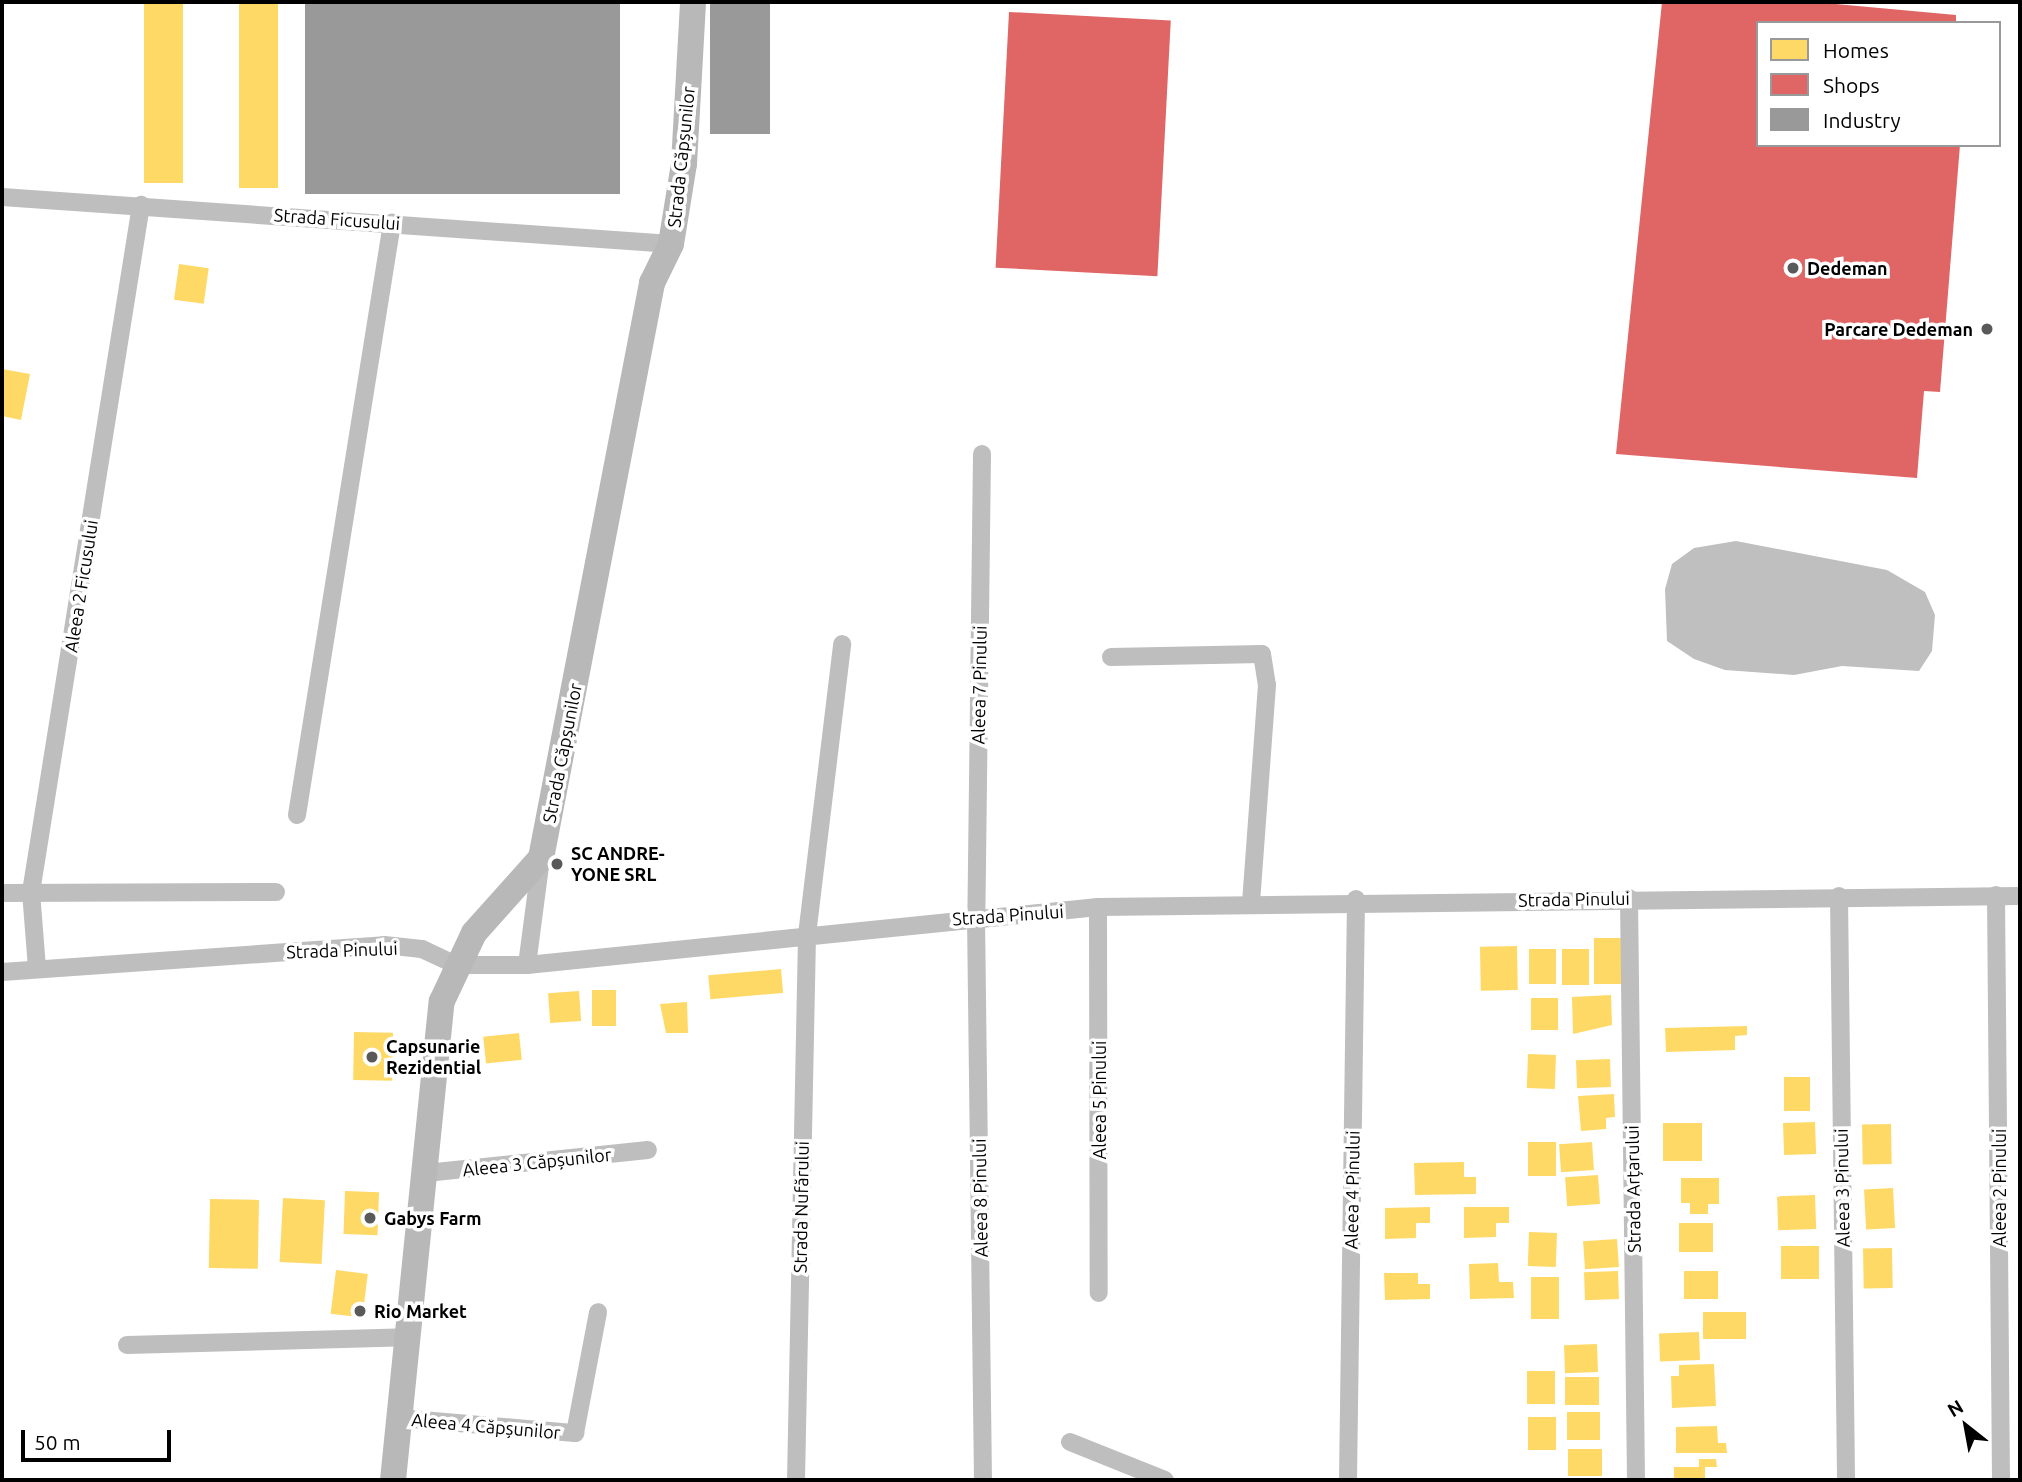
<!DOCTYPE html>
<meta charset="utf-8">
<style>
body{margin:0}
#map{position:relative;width:2022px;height:1482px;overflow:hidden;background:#fff;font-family:Ubuntu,sans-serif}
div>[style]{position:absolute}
.water>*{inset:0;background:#bfbfbf}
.homes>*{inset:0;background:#ffd966;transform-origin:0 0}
.shops>*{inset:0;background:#e06666;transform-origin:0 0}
.industry>*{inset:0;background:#999;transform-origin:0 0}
.street>*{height:18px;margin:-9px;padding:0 9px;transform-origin:9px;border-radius:9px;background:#bebebe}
.secondary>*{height:26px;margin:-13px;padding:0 13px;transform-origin:13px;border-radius:13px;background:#b8b8b8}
.dots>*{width:19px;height:19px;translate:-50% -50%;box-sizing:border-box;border:4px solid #fff;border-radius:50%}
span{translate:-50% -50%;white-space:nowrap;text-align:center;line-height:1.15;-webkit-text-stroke:7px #fff;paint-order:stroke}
.street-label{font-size:18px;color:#000}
.poi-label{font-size:18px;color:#000;font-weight:700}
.left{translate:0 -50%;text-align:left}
.right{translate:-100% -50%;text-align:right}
.frame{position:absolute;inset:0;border:4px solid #000;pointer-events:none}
.legend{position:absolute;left:1756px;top:21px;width:245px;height:126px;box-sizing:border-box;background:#fff;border:2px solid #999;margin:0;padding:9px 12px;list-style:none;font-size:21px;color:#000}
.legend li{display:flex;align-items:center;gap:14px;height:35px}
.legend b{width:35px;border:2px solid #999}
.north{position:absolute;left:1931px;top:1391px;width:70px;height:70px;-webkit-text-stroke:5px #fff;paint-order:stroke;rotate:329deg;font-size:19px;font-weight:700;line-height:28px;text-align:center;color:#000}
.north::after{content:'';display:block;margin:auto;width:24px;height:32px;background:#000;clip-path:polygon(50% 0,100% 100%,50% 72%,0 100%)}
.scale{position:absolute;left:21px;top:1430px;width:150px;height:32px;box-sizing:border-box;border:4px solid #000;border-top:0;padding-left:9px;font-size:21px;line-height:24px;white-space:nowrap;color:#000;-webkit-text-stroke:5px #fff;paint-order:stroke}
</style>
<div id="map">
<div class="water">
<div style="clip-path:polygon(1736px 541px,1887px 570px,1925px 592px,1935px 615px,1932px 651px,1919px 671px,1842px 666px,1794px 675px,1725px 670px,1694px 659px,1667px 641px,1665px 589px,1672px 564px,1694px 548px)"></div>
</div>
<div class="homes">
<div style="left:144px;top:2px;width:39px;height:181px"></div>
<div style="left:239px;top:2px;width:39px;height:186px"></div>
<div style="left:179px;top:264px;width:30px;height:36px;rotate:8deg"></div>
<div style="clip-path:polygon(2px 369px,30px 374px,21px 420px,2px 416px)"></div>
<div style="left:1624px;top:938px;width:46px;height:30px;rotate:90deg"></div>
<div style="left:1517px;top:946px;width:44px;height:37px;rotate:89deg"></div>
<div style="left:1529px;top:949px;width:27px;height:35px"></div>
<div style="left:1562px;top:949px;width:27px;height:36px"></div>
<div style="left:781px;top:969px;width:24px;height:73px;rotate:85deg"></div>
<div style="left:592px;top:990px;width:24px;height:36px"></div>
<div style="left:579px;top:991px;width:30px;height:31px;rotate:86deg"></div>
<div style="clip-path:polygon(1611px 995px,1612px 1025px,1573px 1034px,1572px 997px)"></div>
<div style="left:1531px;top:998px;width:27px;height:32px"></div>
<div style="clip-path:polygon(687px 1002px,688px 1033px,666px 1033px,660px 1004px)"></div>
<div style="clip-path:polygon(1747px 1026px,1747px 1035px,1735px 1036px,1735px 1050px,1666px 1052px,1665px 1028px)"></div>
<div style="left:354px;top:1032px;width:39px;height:48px;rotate:1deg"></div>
<div style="left:519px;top:1033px;width:27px;height:36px;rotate:84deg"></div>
<div style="left:1528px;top:1054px;width:28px;height:34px;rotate:2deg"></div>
<div style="left:1610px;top:1059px;width:28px;height:34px;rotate:88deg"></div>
<div style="left:1784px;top:1077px;width:26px;height:34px"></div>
<div style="clip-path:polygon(1614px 1094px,1615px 1117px,1606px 1118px,1606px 1129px,1581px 1131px,1578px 1096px)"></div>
<div style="left:1815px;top:1122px;width:32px;height:32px;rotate:88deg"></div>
<div style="left:1663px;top:1123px;width:39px;height:38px"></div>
<div style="left:1891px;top:1124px;width:40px;height:29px;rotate:89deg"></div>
<div style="left:1528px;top:1142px;width:28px;height:34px"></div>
<div style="left:1592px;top:1142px;width:28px;height:33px;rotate:86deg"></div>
<div style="clip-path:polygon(1464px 1162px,1464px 1177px,1476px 1177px,1476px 1194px,1415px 1195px,1414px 1163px)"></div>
<div style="left:1598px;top:1175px;width:29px;height:33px;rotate:86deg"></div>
<div style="clip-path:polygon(1681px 1178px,1719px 1178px,1719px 1204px,1708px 1204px,1708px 1214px,1690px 1214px,1690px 1203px,1681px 1203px)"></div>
<div style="left:1893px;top:1188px;width:40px;height:29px;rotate:87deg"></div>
<div style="left:345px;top:1191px;width:34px;height:43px;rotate:2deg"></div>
<div style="left:1815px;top:1195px;width:34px;height:38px;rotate:88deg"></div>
<div style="left:283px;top:1198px;width:42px;height:64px;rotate:3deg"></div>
<div style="left:210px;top:1199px;width:49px;height:69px;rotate:1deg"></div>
<div style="clip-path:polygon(1430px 1207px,1430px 1223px,1416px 1223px,1416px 1238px,1385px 1239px,1385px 1208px)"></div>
<div style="clip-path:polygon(1464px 1207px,1509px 1207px,1509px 1223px,1496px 1223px,1496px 1237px,1464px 1238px)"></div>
<div style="left:1679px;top:1223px;width:34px;height:29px"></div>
<div style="left:1529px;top:1232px;width:28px;height:34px;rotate:2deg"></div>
<div style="left:1617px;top:1239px;width:28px;height:34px;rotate:86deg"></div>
<div style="left:1781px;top:1246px;width:38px;height:33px"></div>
<div style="left:1892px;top:1248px;width:40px;height:29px;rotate:89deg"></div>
<div style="clip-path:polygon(1498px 1263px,1499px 1282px,1513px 1282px,1514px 1298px,1470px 1299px,1469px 1264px)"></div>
<div style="left:336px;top:1270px;width:32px;height:44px;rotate:7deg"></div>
<div style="left:1618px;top:1271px;width:28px;height:34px;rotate:88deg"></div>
<div style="left:1684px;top:1271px;width:34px;height:28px"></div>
<div style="clip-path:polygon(1384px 1273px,1418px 1273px,1418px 1284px,1430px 1284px,1430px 1299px,1385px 1300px)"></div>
<div style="left:1531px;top:1277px;width:28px;height:42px"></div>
<div style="left:1746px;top:1312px;width:27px;height:43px;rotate:90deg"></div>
<div style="left:1699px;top:1332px;width:28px;height:40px;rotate:88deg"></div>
<div style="left:1597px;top:1344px;width:28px;height:33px;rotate:88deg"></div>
<div style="clip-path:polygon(1714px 1364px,1716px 1406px,1672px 1408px,1671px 1376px,1679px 1376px,1679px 1365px)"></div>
<div style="left:1527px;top:1371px;width:28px;height:33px"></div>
<div style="left:1565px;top:1377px;width:34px;height:28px"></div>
<div style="left:1567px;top:1412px;width:33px;height:28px"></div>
<div style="left:1528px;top:1417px;width:28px;height:33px"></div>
<div style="clip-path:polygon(1717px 1426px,1718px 1443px,1726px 1443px,1727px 1453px,1676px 1453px,1676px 1427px)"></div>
<div style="left:1602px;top:1449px;width:27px;height:34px;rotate:90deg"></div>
<div style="clip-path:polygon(1699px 1459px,1716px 1459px,1717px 1467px,1705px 1467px,1705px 1480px,1674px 1480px,1674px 1467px,1699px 1467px)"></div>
</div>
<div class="shops">
<div style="clip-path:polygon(1662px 2px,1814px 2px,1956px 15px,1956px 23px,1758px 23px,1758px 145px,1960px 145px,1940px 392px,1924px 391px,1917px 478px,1616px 454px)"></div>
<div style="left:1009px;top:12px;width:162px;height:256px;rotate:3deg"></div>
</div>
<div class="industry">
<div style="left:305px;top:2px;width:315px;height:192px"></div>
<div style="left:710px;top:2px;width:60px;height:132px"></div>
</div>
<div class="street">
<div style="left:2px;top:197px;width:671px;rotate:4.02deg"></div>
<div style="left:982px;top:454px;width:463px;rotate:90.7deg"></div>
<div style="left:976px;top:917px;width:563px;rotate:89.29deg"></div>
<div style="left:1111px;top:657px;width:151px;rotate:-1.1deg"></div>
<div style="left:1262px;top:654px;width:31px;rotate:81deg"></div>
<div style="left:1267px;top:685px;width:217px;rotate:94.2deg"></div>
<div style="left:297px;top:815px;width:600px;rotate:-80.88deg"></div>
<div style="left:2px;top:893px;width:274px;rotate:-0.2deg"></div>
<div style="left:1996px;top:895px;width:585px;rotate:89.51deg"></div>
<div style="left:1839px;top:896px;width:584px;rotate:89.31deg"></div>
<div style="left:1629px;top:898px;width:582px;rotate:89.31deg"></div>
<div style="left:1098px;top:907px;width:386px;rotate:89.9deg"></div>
<div style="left:527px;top:965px;width:108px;rotate:-82.5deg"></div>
<div style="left:37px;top:968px;width:76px;rotate:-94.5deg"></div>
<div style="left:31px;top:892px;width:696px;rotate:-80.9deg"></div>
<div style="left:2px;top:972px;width:383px;rotate:-4deg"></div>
<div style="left:384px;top:945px;width:38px;rotate:6deg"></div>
<div style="left:422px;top:949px;width:38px;rotate:25deg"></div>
<div style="left:457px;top:965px;width:70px"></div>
<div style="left:527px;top:965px;width:574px;rotate:-5.8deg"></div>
<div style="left:1098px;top:907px;width:922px;rotate:-0.68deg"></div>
<div style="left:426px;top:1173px;width:223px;rotate:-5.9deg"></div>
<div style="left:127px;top:1345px;width:279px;rotate:-1.6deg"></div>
<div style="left:399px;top:1418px;width:177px;rotate:4.9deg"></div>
<div style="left:575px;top:1433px;width:123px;rotate:-79.2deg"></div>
<div style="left:1070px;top:1442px;width:102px;rotate:21.8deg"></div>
<div style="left:796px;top:1480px;width:545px;rotate:-88.84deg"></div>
<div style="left:807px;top:935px;width:293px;rotate:-83.1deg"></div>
<div style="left:1348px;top:1480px;width:581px;rotate:-89.21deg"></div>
</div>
<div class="secondary">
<div style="left:393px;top:1480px;width:481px;rotate:-84.2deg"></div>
<div style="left:442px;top:1001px;width:75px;rotate:-64.8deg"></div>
<div style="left:474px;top:933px;width:101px;rotate:-48.2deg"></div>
<div style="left:541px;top:858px;width:586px;rotate:-79.07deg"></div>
<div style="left:652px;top:283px;width:43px;rotate:-64deg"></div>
<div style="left:671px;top:244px;width:81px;rotate:-80.8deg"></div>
<div style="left:684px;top:164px;width:162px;rotate:-86.8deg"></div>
</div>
<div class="dots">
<div style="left:1793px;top:268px;background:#595959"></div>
<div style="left:1987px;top:329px;background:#595959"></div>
<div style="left:557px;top:864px;background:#595959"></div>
<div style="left:372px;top:1057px;background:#595959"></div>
<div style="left:370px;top:1218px;background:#595959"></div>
<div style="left:360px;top:1311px;background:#595959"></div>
</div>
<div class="street-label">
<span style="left:681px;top:157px;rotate:-84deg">Strada Căpșunilor</span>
<span style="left:337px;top:219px;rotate:4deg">Strada Ficusului</span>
<span style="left:81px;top:586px;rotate:-81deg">Aleea 2 Ficusului</span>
<span style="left:979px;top:685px;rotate:-89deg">Aleea 7 Pinului</span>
<span style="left:562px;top:753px;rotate:-79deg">Strada Căpșunilor</span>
<span style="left:1574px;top:899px;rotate:-1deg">Strada Pinului</span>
<span style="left:1008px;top:915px;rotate:-4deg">Strada Pinului</span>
<span style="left:342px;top:950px;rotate:-2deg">Strada Pinului</span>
<span style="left:1099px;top:1100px;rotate:-90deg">Aleea 5 Pinului</span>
<span style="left:537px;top:1162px;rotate:-6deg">Aleea 3 Căpșunilor</span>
<span style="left:1842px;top:1188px;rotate:-91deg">Aleea 3 Pinului</span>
<span style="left:1999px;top:1188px;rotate:-90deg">Aleea 2 Pinului</span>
<span style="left:1633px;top:1189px;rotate:-91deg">Strada Arțarului</span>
<span style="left:1352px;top:1190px;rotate:-89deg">Aleea 4 Pinului</span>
<span style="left:980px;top:1198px;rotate:-91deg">Aleea 8 Pinului</span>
<span style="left:801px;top:1207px;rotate:-89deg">Strada Nufărului</span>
<span style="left:486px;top:1426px;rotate:5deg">Aleea 4 Căpșunilor</span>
</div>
<div class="poi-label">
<span class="left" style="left:1807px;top:268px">Dedeman</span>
<span class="right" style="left:1973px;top:329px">Parcare Dedeman</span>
<span class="left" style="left:571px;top:864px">SC ANDRE-<br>YONE SRL</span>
<span class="left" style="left:386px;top:1057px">Capsunarie<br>Rezidential</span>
<span class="left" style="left:384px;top:1218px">Gabys Farm</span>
<span class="left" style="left:374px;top:1311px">Rio Market</span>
</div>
<div class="frame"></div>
<ul class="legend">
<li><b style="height:19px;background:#ffd966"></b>Homes</li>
<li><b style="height:19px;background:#e06666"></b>Shops</li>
<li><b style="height:19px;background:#999"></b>Industry</li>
</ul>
<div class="north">N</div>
<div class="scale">50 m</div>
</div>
